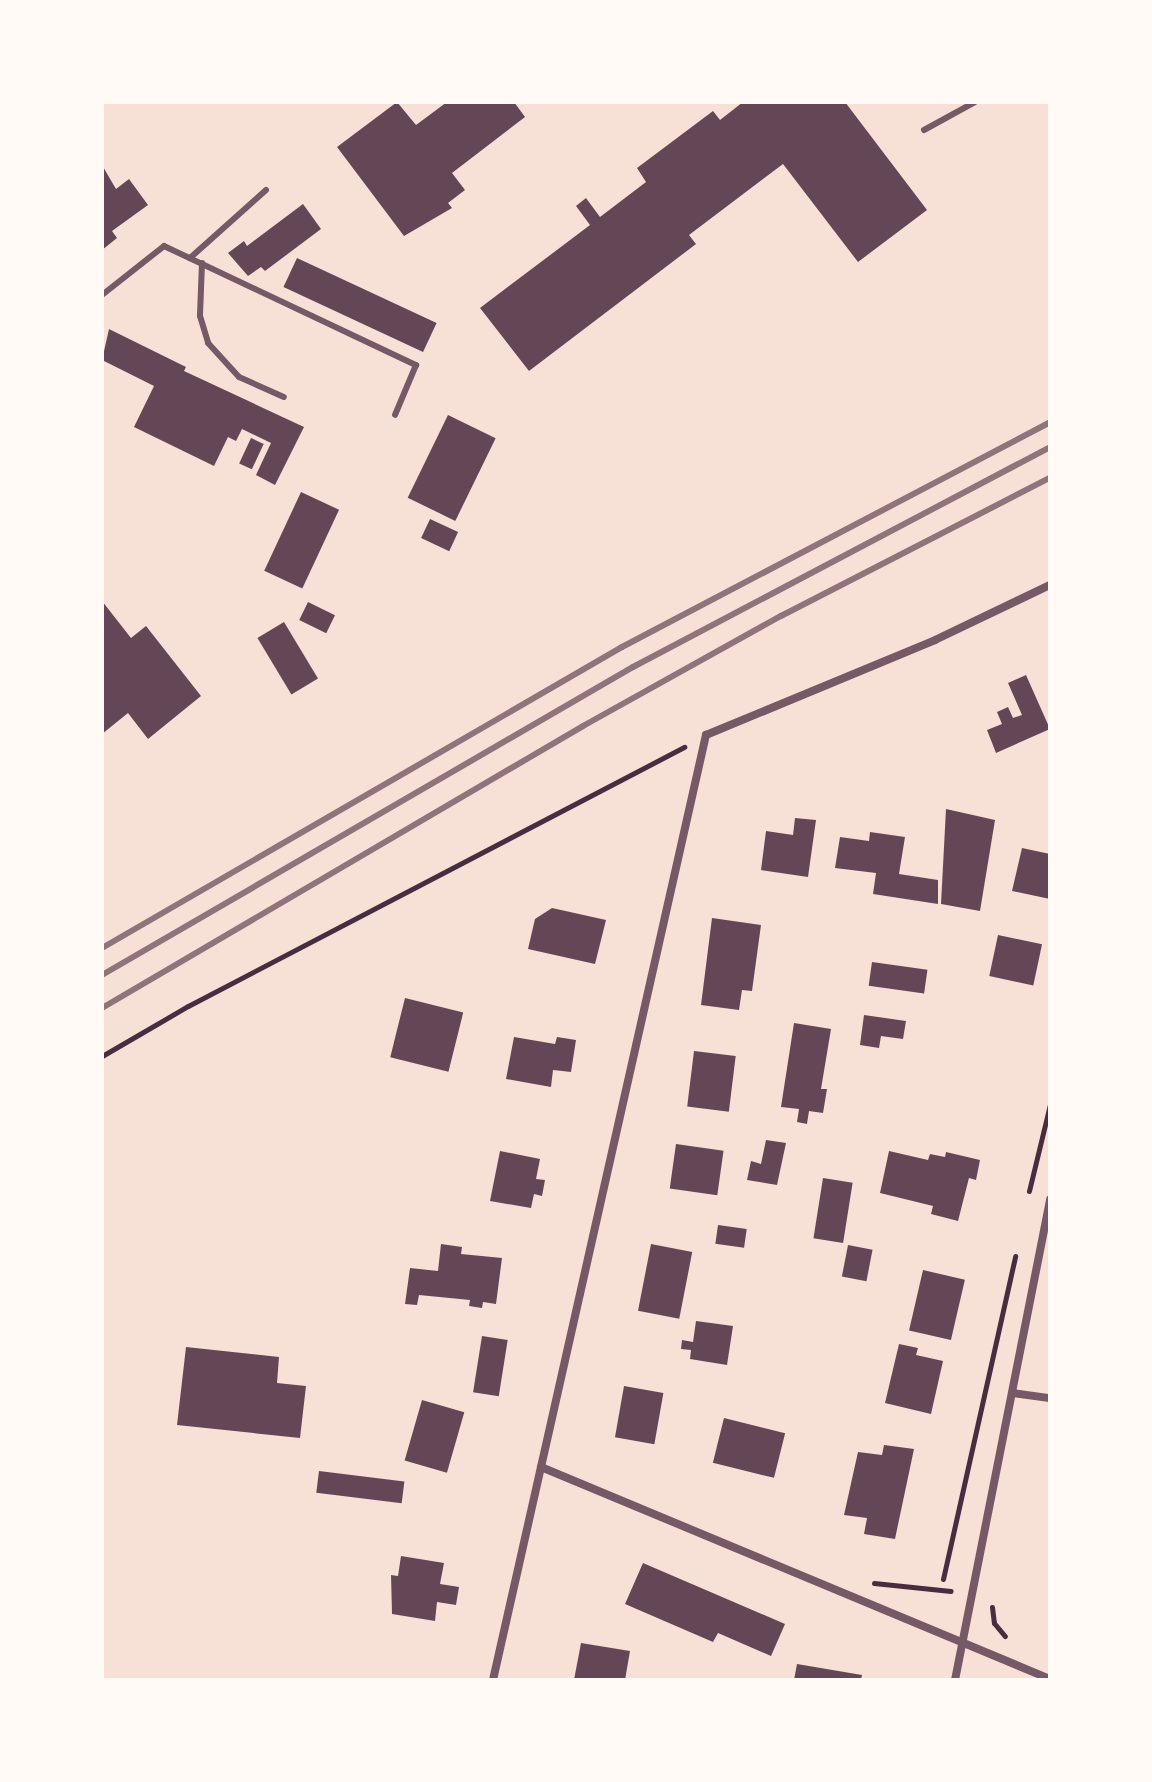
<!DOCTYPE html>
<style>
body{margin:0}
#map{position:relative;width:1152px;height:1782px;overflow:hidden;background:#f7e1d7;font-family:Barlow,sans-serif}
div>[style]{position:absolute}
.building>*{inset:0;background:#644757;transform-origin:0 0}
.path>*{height:5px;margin:-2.5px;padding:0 2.5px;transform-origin:2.5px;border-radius:2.5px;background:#4a2c40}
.service>*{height:6px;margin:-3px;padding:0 3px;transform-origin:3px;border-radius:3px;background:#755966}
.minor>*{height:8px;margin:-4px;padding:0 4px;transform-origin:4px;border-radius:4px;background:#755966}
.rail>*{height:6px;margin:-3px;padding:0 3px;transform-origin:3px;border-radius:3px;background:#8f747c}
span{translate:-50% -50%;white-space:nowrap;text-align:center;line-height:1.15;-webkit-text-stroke:6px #fffaf5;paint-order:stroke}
.frame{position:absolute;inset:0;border:104px solid #fffaf5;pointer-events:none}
</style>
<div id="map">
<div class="building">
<div style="clip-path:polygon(397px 102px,416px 125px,447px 102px,514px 102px,525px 117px,452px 173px,465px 190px,448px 203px,452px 208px,404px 236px,337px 147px)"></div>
<div style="clip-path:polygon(743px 102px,845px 102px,927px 210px,858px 262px,783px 164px,689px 235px,696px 244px,529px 371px,480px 308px,590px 225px,576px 206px,586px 198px,600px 217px,646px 182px,637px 168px,713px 111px,720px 120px)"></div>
<div style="clip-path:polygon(102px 165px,116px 189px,129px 179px,148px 205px,112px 231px,117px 238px,102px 250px)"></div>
<div style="clip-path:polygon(303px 204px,321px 229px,265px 271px,261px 267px,248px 276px,228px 253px,244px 241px,247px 246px)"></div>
<div style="left:297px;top:258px;width:154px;height:32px;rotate:25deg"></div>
<div style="clip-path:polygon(109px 329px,186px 367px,184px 371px,304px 427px,275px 485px,256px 475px,271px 443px,242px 429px,236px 441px,228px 437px,214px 466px,134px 427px,154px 386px,102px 360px)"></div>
<div style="left:448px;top:415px;width:53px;height:92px;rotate:26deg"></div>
<div style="left:251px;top:438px;width:14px;height:28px;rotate:25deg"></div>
<div style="left:301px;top:492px;width:42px;height:87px;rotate:25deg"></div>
<div style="left:430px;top:519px;width:31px;height:21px;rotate:25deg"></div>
<div style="clip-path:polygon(102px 601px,131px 638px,146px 626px,201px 696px,148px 739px,128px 713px,102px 734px)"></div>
<div style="left:308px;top:602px;width:30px;height:20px;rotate:26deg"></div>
<div style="left:284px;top:622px;width:66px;height:31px;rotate:59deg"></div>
<div style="clip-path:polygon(1026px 675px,1050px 729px,996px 753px,987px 730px,1002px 724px,997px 712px,1008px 707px,1013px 718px,1022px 715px,1008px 683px)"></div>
<div style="clip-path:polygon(946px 809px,995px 820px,980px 911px,941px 904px)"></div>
<div style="clip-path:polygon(795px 818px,816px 820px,808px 877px,761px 870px,766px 831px,793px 835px)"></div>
<div style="clip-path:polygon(870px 832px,905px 837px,899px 874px,938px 880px,938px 904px,873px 894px,876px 873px,835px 868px,840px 837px,869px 841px)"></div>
<div style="clip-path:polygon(1022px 848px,1050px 854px,1050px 899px,1012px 891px)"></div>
<div style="clip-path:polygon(552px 908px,606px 920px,595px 964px,528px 949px,535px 919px)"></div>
<div style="clip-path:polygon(712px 918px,761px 925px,752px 991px,742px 990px,739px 1010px,701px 1005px)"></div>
<div style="left:998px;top:935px;width:45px;height:42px;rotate:12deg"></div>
<div style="left:872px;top:962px;width:56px;height:24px;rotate:8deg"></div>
<div style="left:405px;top:998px;width:60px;height:61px;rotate:14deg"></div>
<div style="clip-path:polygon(864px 1015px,906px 1021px,903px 1039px,881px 1036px,879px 1048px,860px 1045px)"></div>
<div style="clip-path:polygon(794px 1023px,831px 1029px,821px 1089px,827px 1089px,823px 1113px,809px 1111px,807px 1124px,797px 1122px,799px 1109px,781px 1107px)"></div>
<div style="clip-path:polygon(514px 1037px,555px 1044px,557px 1037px,576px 1040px,571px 1072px,553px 1070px,551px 1087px,506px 1079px)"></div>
<div style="left:694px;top:1051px;width:42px;height:56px;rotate:7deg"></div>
<div style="clip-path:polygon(766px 1140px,786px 1143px,777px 1185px,747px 1180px,751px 1161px,761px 1164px)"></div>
<div style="left:676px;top:1144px;width:48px;height:45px;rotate:8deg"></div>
<div style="clip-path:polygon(500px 1151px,540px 1159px,536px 1179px,545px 1180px,542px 1196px,534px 1194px,531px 1208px,490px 1201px)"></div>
<div style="clip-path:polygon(889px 1151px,928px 1160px,930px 1154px,945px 1157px,946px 1152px,980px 1160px,976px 1180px,969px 1178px,958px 1221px,931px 1214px,933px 1206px,880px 1193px)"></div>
<div style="left:823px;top:1178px;width:30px;height:61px;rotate:9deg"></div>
<div style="left:718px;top:1225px;width:29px;height:19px;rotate:8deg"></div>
<div style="clip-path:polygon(441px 1244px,462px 1247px,461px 1254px,502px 1258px,496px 1304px,483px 1302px,482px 1308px,469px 1306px,470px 1300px,419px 1295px,417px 1305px,405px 1304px,410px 1268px,438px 1271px)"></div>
<div style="left:651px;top:1244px;width:42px;height:68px;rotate:11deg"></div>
<div style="left:848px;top:1245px;width:25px;height:32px;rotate:11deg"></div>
<div style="left:923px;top:1270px;width:43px;height:62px;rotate:13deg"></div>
<div style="clip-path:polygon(696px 1321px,733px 1326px,727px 1365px,690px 1359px,691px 1350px,681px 1349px,682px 1340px,693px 1342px)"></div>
<div style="left:482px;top:1336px;width:26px;height:57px;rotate:9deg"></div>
<div style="clip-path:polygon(899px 1344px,918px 1348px,916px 1355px,943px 1361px,931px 1414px,885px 1403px)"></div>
<div style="clip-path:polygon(186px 1347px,279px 1357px,277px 1383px,306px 1386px,300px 1438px,177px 1425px)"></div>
<div style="left:624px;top:1386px;width:40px;height:52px;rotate:10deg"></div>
<div style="left:422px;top:1400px;width:44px;height:63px;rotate:16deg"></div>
<div style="left:724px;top:1418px;width:63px;height:46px;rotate:14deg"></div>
<div style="clip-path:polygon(884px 1445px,914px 1449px,895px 1539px,864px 1534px,867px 1518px,844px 1515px,858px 1452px,882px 1455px)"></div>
<div style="left:319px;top:1471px;width:86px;height:22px;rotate:7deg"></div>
<div style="clip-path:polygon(401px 1556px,444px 1563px,440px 1584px,459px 1587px,456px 1605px,437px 1602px,435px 1621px,392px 1614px,391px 1575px,398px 1576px)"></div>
<div style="clip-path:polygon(643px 1563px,785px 1624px,771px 1656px,718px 1633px,713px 1642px,625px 1604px)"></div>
<div style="clip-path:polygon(581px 1643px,630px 1651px,625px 1680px,574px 1680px)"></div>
<div style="clip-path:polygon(797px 1664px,862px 1675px,861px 1680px,794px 1680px)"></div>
</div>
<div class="path">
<div style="left:102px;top:1056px;width:99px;rotate:-30.2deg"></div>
<div style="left:188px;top:1006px;width:560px;rotate:-27.57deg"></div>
<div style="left:1029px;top:1191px;width:89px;rotate:-76.4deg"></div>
<div style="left:943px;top:1579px;width:331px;rotate:-77.4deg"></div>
<div style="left:874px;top:1583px;width:77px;rotate:5.9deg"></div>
<div style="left:992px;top:1607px;width:16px;rotate:83deg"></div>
<div style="left:994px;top:1623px;width:17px;rotate:50deg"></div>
</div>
<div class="service">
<div style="left:924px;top:130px;width:58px;rotate:-28.8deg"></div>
<div style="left:190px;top:258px;width:102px;rotate:-41.8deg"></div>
<div style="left:202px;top:263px;width:53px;rotate:92.2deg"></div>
<div style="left:200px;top:316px;width:28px;rotate:73deg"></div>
<div style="left:208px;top:343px;width:46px;rotate:47.6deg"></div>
<div style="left:239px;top:377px;width:49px;rotate:24deg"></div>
<div style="left:102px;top:295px;width:79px;rotate:-38.3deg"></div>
<div style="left:164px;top:246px;width:279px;rotate:25.3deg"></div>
<div style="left:416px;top:365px;width:54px;rotate:112.8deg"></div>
</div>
<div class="minor">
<div style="left:1013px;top:1393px;width:37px;rotate:8deg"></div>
<div style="left:541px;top:1467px;width:551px;rotate:22.61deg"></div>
<div style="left:493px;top:1680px;width:969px;rotate:-77.3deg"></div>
<div style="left:706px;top:735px;width:248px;rotate:-22.5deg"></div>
<div style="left:935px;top:640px;width:127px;rotate:-25.6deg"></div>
<div style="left:955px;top:1680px;width:490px;rotate:-78.8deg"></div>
</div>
<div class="rail">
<div style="left:102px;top:948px;width:601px;rotate:-30.06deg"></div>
<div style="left:622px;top:647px;width:484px;rotate:-27.7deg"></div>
<div style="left:102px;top:975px;width:614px;rotate:-30.12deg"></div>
<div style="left:633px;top:667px;width:471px;rotate:-27.8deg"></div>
<div style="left:102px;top:1008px;width:558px;rotate:-30.38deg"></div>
<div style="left:583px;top:726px;width:227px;rotate:-29.1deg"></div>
<div style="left:781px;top:616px;width:302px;rotate:-27.2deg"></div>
</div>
<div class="frame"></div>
</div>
